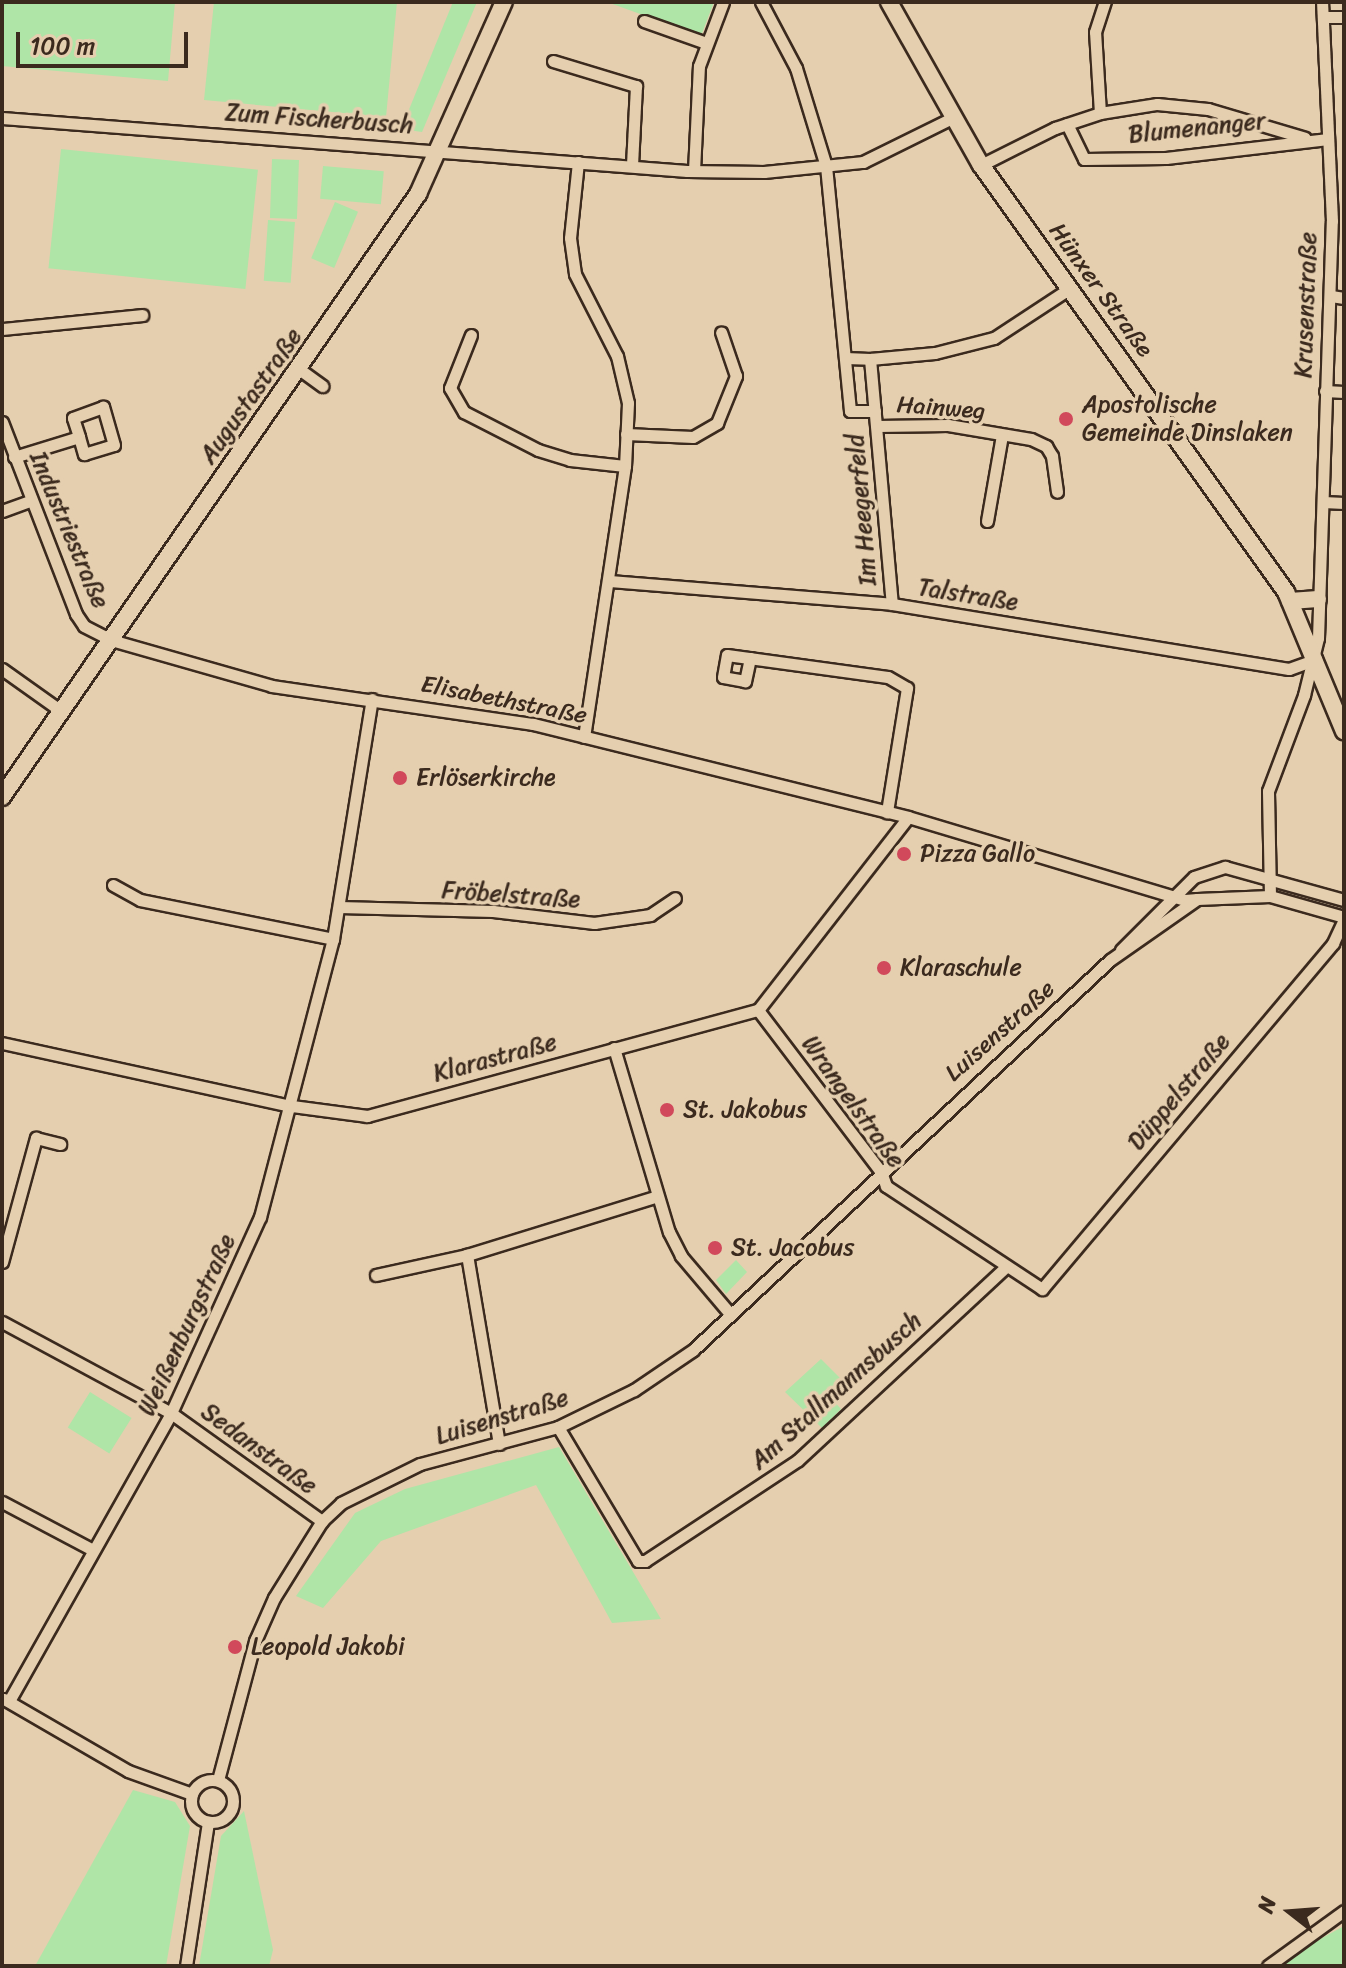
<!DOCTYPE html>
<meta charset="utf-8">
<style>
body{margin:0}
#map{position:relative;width:1346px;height:1968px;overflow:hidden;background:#e5cfaf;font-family:Sriracha,sans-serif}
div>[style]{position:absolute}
.green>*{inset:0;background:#afe5a7;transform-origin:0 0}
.roads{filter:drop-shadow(2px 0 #3b2a1e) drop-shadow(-2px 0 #3b2a1e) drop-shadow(0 2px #3b2a1e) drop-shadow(0 -2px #3b2a1e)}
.street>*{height:11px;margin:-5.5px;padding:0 5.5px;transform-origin:5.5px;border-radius:5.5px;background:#e5cfaf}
.street>.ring{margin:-5.5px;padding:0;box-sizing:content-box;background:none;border:11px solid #e5cfaf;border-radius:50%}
.secondary>*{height:16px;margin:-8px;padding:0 8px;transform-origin:8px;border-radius:8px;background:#e5cfaf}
.dots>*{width:22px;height:22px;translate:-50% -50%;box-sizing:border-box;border:4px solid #e5cfaf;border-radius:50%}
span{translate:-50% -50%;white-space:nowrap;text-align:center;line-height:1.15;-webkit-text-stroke:7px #e5cfaf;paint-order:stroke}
.street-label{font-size:24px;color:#3b2a1e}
.poi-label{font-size:24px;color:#3b2a1e}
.left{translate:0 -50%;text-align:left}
.frame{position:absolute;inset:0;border:4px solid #3b2a1e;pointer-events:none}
.north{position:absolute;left:1250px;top:1872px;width:80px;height:80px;-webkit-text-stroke:6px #e5cfaf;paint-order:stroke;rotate:287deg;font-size:22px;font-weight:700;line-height:32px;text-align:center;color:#3b2a1e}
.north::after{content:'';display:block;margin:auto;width:28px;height:36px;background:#3b2a1e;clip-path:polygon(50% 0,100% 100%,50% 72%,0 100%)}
.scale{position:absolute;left:16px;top:32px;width:172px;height:36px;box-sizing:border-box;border:4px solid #3b2a1e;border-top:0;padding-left:10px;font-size:24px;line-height:28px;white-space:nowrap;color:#3b2a1e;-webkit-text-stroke:6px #e5cfaf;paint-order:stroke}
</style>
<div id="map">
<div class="green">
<div style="clip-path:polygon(2px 2px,175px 2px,168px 81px,2px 66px)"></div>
<div style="clip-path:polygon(214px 2px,397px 2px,386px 117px,204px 100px)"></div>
<div style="clip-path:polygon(453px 2px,477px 2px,422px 132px,401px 129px)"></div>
<div style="clip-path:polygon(607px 2px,714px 2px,701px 36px)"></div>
<div style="left:61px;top:149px;width:198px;height:120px;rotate:6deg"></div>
<div style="left:272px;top:159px;width:27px;height:59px;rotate:2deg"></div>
<div style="left:323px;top:166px;width:61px;height:33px;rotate:5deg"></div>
<div style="left:335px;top:202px;width:25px;height:61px;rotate:23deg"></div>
<div style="left:268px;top:220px;width:27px;height:61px;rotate:4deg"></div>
<div style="clip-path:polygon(736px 1260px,747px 1272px,726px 1294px,716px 1280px)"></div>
<div style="clip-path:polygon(821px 1359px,843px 1381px,829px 1396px,841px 1409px,822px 1428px,785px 1392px)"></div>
<div style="left:90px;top:1392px;width:49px;height:42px;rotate:32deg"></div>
<div style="clip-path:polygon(559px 1447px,661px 1619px,612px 1623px,536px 1485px,381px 1541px,323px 1608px,296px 1596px,355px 1513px,405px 1489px)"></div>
<div style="clip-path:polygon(133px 1790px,175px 1802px,190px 1826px,166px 1966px,35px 1966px)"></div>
<div style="clip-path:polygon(244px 1811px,273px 1950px,269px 1966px,199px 1966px,221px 1836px)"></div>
<div style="clip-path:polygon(1344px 1926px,1344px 1966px,1278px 1966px,1300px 1950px)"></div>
</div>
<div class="roads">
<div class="street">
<div style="left:761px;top:2px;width:75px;rotate:62.1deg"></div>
<div style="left:796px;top:68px;width:102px;rotate:73deg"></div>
<div style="left:826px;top:166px;width:246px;rotate:84.4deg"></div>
<div style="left:850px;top:411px;width:25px"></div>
<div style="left:1324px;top:17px;width:20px"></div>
<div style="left:644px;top:21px;width:66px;rotate:19.5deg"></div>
<div style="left:553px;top:61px;width:87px;rotate:16.8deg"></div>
<div style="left:636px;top:86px;width:80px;rotate:92.9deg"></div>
<div style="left:1100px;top:113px;width:81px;rotate:-93.5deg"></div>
<div style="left:1095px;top:32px;width:32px;rotate:-72deg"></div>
<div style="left:2px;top:118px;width:687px;rotate:4.42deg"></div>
<div style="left:687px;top:171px;width:77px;rotate:0.7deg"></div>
<div style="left:764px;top:172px;width:100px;rotate:-5.8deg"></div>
<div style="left:863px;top:162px;width:99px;rotate:-26.3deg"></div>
<div style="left:1067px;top:124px;width:39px;rotate:64deg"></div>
<div style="left:1084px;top:159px;width:82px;rotate:-0.7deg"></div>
<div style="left:1166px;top:158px;width:163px;rotate:-6.7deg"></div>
<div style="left:578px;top:162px;width:76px;rotate:96deg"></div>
<div style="left:570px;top:238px;width:36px;rotate:82deg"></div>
<div style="left:575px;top:274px;width:92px;rotate:62.9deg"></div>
<div style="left:617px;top:356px;width:48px;rotate:76.8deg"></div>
<div style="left:628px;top:403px;width:63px;rotate:92.7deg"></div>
<div style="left:625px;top:466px;width:274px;rotate:98.6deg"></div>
<div style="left:981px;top:165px;width:83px;rotate:-26.6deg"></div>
<div style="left:1055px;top:128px;width:47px;rotate:-18.4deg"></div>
<div style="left:1100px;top:113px;width:58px;rotate:-9deg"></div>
<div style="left:1157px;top:104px;width:51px;rotate:5.6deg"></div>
<div style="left:1208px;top:109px;width:101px;rotate:16.6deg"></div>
<div style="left:694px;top:171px;width:105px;rotate:-87.3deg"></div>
<div style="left:699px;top:66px;width:68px;rotate:-69.4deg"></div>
<div style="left:1331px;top:296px;width:13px;rotate:9deg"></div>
<div style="left:2px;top:329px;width:141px;rotate:-5.7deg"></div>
<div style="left:471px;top:335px;width:57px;rotate:111.6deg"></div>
<div style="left:450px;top:388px;width:28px;rotate:60deg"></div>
<div style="left:464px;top:412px;width:83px;rotate:27.2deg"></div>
<div style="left:538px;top:450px;width:34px;rotate:17deg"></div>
<div style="left:570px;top:460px;width:55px;rotate:6.2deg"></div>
<div style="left:845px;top:358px;width:25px;rotate:2deg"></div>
<div style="left:870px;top:359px;width:246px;rotate:84.9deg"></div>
<div style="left:870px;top:359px;width:65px;rotate:-5.3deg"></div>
<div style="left:935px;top:353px;width:61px;rotate:-14.3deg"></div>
<div style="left:994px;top:338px;width:91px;rotate:-33.3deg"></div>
<div style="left:299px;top:369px;width:29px;rotate:36deg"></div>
<div style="left:1325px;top:391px;width:19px;rotate:3deg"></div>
<div style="left:2px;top:422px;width:206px;rotate:68.9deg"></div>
<div style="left:76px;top:614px;width:14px;rotate:56deg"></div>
<div style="left:84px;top:626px;width:30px;rotate:27deg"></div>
<div style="left:111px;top:640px;width:167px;rotate:15.9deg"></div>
<div style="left:272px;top:686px;width:264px;rotate:8.3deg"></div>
<div style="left:533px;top:724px;width:386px;rotate:13.9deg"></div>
<div style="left:908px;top:817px;width:289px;rotate:16.7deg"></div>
<div style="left:1185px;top:900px;width:12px;rotate:-5deg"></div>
<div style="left:877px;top:426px;width:71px;rotate:-0.8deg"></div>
<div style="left:948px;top:425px;width:84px;rotate:9.6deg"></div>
<div style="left:1031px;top:439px;width:17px;rotate:25deg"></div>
<div style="left:1046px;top:446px;width:12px;rotate:59deg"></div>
<div style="left:1052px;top:456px;width:36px;rotate:82deg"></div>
<div style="left:626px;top:434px;width:67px;rotate:2.6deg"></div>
<div style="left:693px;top:437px;width:28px;rotate:-30deg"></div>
<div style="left:717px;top:423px;width:51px;rotate:-68deg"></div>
<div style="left:736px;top:376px;width:46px;rotate:-108.8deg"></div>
<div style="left:14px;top:457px;width:68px;rotate:-17.1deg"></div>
<div style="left:79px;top:437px;width:18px;rotate:74deg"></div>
<div style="left:84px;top:454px;width:31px;rotate:-17deg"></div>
<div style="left:114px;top:445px;width:40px;rotate:-106deg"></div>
<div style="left:103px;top:407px;width:32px;rotate:160deg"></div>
<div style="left:73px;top:418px;width:20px;rotate:72deg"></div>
<div style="left:1323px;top:502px;width:21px;rotate:3deg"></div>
<div style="left:2px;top:511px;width:29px;rotate:-20deg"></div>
<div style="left:987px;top:521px;width:87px;rotate:-80.1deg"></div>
<div style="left:609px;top:581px;width:284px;rotate:4.6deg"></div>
<div style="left:892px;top:604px;width:402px;rotate:9.3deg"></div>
<div style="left:1289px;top:669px;width:29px;rotate:-20deg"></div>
<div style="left:750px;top:658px;width:24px;rotate:102deg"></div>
<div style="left:745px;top:681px;width:22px;rotate:-170deg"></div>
<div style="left:723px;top:677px;width:22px;rotate:-80deg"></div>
<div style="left:727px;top:655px;width:162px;rotate:7.8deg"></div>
<div style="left:888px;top:677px;width:22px;rotate:30deg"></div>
<div style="left:907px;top:688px;width:126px;rotate:99.2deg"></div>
<div style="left:2px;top:669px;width:72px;rotate:35.4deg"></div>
<div style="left:113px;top:885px;width:31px;rotate:29deg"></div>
<div style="left:140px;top:900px;width:197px;rotate:11.4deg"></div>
<div style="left:1270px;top:896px;width:105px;rotate:-91.1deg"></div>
<div style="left:1268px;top:791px;width:103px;rotate:-69.4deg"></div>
<div style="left:1304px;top:695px;width:59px;rotate:-76.2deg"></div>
<div style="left:1318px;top:638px;width:417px;rotate:-88.1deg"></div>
<div style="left:1332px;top:221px;width:219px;rotate:-92.6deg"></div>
<div style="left:339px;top:907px;width:154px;rotate:1.5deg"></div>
<div style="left:493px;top:911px;width:102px;rotate:6.8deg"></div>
<div style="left:594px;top:923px;width:57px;rotate:-8.1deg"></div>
<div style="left:650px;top:915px;width:30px;rotate:-34deg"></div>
<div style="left:1121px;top:950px;width:103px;rotate:-45deg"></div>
<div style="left:1194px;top:877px;width:33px;rotate:-18deg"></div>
<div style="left:1225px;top:867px;width:123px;rotate:15.5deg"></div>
<div style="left:758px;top:1010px;width:203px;rotate:52.8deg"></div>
<div style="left:881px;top:1172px;width:15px;rotate:70deg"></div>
<div style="left:886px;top:1186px;width:187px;rotate:33.4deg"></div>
<div style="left:1042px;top:1289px;width:452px;rotate:-49.9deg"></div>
<div style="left:1333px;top:943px;width:26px;rotate:-65deg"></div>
<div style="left:2px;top:1043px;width:297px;rotate:12.3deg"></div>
<div style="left:292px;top:1106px;width:76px;rotate:7.6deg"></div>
<div style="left:367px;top:1116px;width:405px;rotate:-15.2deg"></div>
<div style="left:758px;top:1010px;width:244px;rotate:-52.1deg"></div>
<div style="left:614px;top:1048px;width:192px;rotate:73.4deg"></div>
<div style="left:669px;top:1232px;width:27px;rotate:63deg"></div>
<div style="left:681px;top:1256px;width:77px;rotate:49.7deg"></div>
<div style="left:2px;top:1262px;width:129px;rotate:-74.7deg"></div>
<div style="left:36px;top:1138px;width:25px;rotate:14deg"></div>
<div style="left:376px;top:1275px;width:93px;rotate:-12.4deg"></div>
<div style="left:2px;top:1322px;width:192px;rotate:28.3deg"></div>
<div style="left:171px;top:1413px;width:186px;rotate:35.6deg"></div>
<div style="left:558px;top:1427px;width:156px;rotate:59.2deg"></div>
<div style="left:638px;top:1561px;width:7px"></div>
<div style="left:645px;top:1561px;width:183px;rotate:-33.4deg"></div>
<div style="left:798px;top:1460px;width:284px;rotate:-42.9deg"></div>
<div style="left:499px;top:1444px;width:192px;rotate:-99.6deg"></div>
<div style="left:467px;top:1255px;width:196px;rotate:-17.2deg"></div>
<div style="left:2px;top:1502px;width:103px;rotate:27.8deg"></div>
<div style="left:4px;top:1699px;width:143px;rotate:30.1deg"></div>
<div style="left:128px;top:1771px;width:68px;rotate:19.8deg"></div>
<div style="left:9px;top:1701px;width:330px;rotate:-60.6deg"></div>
<div style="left:171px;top:1413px;width:215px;rotate:-65.6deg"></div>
<div style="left:260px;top:1217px;width:287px;rotate:-75.3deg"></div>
<div style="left:333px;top:939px;width:243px;rotate:-80.8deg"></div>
<div class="ring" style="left:191px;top:1780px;width:31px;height:31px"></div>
<div style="left:218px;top:1780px;width:144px;rotate:-75.1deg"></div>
<div style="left:255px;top:1641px;width:47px;rotate:-66.2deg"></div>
<div style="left:274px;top:1598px;width:91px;rotate:-58.1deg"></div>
<div style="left:322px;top:1521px;width:26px;rotate:-43deg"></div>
<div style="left:341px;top:1503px;width:88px;rotate:-26.3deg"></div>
<div style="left:420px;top:1464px;width:143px;rotate:-15deg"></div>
<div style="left:558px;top:1427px;width:85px;rotate:-26deg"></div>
<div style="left:634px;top:1390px;width:71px;rotate:-34.1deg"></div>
<div style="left:693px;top:1350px;width:571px;rotate:-43.08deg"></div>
<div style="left:1110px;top:960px;width:106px;rotate:-35deg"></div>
<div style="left:1197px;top:899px;width:73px;rotate:-2.4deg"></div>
<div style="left:1270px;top:896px;width:77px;rotate:15.8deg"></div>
<div style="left:186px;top:1966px;width:146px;rotate:-81.3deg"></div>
<div style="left:1268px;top:1966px;width:94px;rotate:-35.9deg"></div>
</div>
<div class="secondary">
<div style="left:889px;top:2px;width:187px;rotate:60.6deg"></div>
<div style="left:981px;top:165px;width:525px;rotate:54.46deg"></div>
<div style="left:1286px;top:592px;width:151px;rotate:67.4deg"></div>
<div style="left:1290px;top:601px;width:28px;rotate:-4deg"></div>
<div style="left:2px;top:797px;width:733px;rotate:-55.4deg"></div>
<div style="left:418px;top:194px;width:210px;rotate:-65.9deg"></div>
</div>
</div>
<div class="dots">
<div style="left:1066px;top:419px;background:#d1495b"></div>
<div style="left:400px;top:778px;background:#d1495b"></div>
<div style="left:904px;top:854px;background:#d1495b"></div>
<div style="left:884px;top:968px;background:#d1495b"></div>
<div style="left:667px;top:1110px;background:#d1495b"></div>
<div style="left:715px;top:1248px;background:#d1495b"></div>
<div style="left:235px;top:1647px;background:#d1495b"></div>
</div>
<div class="street-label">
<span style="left:319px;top:119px;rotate:4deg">Zum Fischerbusch</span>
<span style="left:1197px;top:128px;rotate:-6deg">Blumenanger</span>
<span style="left:1101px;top:290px;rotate:54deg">Hünxer Straße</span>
<span style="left:1306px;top:305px;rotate:-88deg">Krusenstraße</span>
<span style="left:251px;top:396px;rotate:-55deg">Augustastraße</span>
<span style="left:941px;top:408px;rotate:4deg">Hainweg</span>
<span style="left:862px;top:510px;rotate:-95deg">Im Heegerfeld</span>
<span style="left:69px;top:530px;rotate:67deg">Industriestraße</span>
<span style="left:968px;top:595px;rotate:9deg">Talstraße</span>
<span style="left:504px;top:700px;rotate:11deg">Elisabethstraße</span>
<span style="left:511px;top:895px;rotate:4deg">Fröbelstraße</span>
<span style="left:1000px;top:1031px;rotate:-42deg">Luisenstraße</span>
<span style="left:495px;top:1058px;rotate:-15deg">Klarastraße</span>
<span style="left:1179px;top:1092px;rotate:-50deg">Düppelstraße</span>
<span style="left:853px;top:1102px;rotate:54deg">Wrangelstraße</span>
<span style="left:187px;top:1325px;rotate:-65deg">Weißenburgstraße</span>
<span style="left:836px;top:1391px;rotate:-42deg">Am Stallmannsbusch</span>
<span style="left:502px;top:1417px;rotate:-17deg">Luisenstraße</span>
<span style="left:259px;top:1449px;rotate:36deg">Sedanstraße</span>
</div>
<div class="poi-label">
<span class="left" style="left:1082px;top:419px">Apostolische<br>Gemeinde Dinslaken</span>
<span class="left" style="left:416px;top:778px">Erlöserkirche</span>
<span class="left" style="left:920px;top:854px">Pizza Gallo</span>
<span class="left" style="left:900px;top:968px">Klaraschule</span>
<span class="left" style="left:683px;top:1110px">St. Jakobus</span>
<span class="left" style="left:731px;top:1248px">St. Jacobus</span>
<span class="left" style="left:251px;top:1647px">Leopold Jakobi</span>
</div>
<div class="frame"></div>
<div class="north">N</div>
<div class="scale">100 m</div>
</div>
